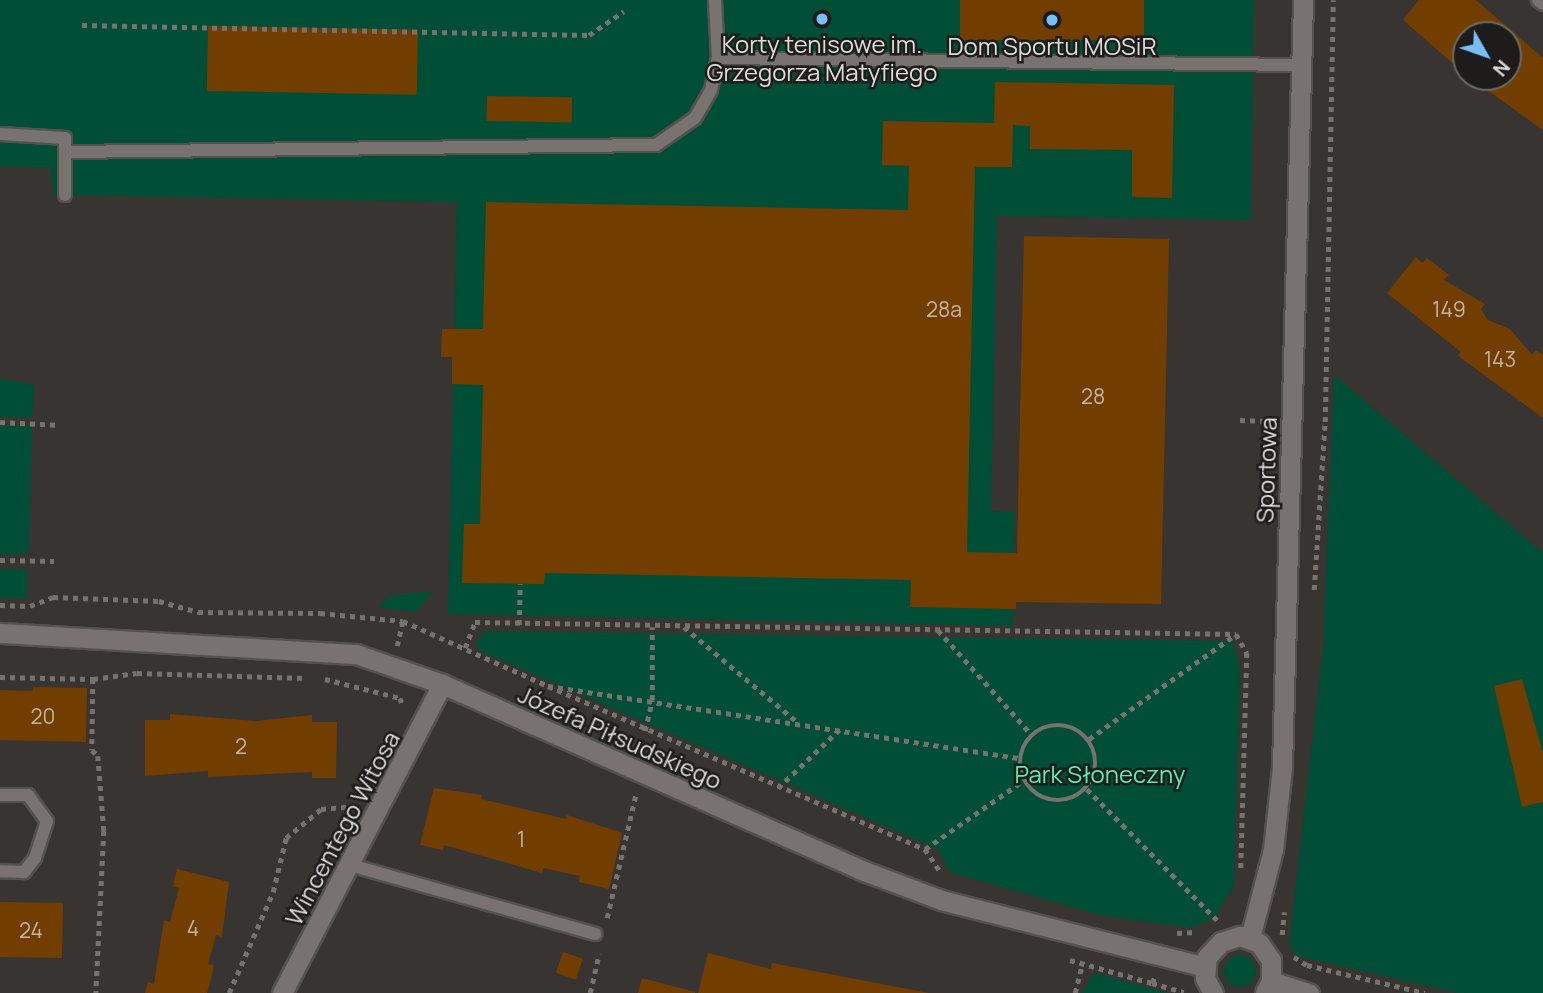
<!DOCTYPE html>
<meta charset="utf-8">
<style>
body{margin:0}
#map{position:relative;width:1543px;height:993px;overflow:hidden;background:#383431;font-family:Manrope,sans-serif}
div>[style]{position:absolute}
.green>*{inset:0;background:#004e35;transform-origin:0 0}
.round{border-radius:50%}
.building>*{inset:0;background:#723e00;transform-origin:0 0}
.path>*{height:4.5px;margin-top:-2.25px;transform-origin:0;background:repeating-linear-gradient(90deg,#75726f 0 5px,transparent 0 10px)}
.path>.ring{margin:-2.25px;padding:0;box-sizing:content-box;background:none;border:4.5px solid #75726f;border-radius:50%}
.roads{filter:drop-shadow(2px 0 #54524f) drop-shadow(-2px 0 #54524f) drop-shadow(0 2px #54524f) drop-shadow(0 -2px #54524f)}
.service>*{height:12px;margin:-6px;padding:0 6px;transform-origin:6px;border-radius:6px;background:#787370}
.minor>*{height:19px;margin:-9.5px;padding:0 9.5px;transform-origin:9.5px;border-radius:9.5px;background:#787370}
.dots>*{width:19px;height:19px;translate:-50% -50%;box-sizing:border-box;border:4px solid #1e1c1b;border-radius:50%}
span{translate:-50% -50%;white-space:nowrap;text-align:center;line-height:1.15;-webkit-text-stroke:5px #1e1c1b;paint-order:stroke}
.number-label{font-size:21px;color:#c3b4a4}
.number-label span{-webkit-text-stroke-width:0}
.poi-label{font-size:24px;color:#dedcda}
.street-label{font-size:24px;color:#dedcda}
.park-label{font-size:24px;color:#56edb2}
.north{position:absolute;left:1452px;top:21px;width:70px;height:70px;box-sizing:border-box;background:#1e1c1b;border:2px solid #6b6967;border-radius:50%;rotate:130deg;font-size:19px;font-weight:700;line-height:28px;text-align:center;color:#dedcda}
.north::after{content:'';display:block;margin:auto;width:24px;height:32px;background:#78bff7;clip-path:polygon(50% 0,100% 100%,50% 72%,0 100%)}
</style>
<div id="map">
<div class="green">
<div style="clip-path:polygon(0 0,1254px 0,1251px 220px,997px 216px,991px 511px,1015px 512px,1013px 626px,448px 614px,457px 202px,53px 195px,51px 168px,0 166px)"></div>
<div style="clip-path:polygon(1334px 375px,1543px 553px,1543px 993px,1458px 993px,1297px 956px,1289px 944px,1323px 647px)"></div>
<div style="clip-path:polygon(0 378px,34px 385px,32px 418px,0 417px)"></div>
<div style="clip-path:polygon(0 426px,32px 426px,29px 550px,24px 554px,0 555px)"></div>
<div style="left:0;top:569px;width:27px;height:29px"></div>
<div style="clip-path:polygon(433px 591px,415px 612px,378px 607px,391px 595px)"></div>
<div style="clip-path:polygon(485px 631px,1232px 641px,1240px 667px,1234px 885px,1215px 917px,1190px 928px,1100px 915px,949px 872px,938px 849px,480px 651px,476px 642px)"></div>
<div class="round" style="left:1224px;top:955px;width:32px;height:32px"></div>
<div style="clip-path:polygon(1095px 973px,1168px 993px,1081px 993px)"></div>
</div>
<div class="building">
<div style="left:960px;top:0;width:184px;height:40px"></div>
<div style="clip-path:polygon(1419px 0,1476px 0,1543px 58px,1543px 130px,1469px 77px,1508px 77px,1508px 35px,1466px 35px,1466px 75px,1403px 20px)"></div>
<div style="left:208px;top:26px;width:210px;height:65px;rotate:1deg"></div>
<div style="clip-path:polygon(995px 82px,1174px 85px,1172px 198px,1132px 197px,1132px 150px,1030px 149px,1030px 126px,1013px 125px,1012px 167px,975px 167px,967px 552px,1017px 553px,1024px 236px,1169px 239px,1161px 604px,1016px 602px,1016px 609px,910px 607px,911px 580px,545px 573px,544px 584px,462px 583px,464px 524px,480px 524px,483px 385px,452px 384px,452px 357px,441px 357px,442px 329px,483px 329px,486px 202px,908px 210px,909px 166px,882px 165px,883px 121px,994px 123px)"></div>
<div style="left:487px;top:96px;width:85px;height:25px;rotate:1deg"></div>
<div style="clip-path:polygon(1416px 257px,1423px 263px,1427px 258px,1449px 275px,1444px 280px,1485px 304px,1481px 309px,1488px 320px,1510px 329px,1532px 355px,1536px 350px,1543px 355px,1543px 418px,1458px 356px,1461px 352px,1387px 293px)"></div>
<div style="clip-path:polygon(1522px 679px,1543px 753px,1543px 802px,1522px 807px,1494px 686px)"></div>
<div style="clip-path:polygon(33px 687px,87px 688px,86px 742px,0 740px,0 690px,33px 691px)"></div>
<div style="clip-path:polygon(170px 714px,257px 721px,312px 715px,312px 722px,337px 722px,336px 778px,312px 778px,312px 772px,208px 777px,208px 771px,145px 776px,145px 720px,170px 720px)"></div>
<div style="clip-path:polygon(434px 788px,482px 795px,481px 799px,566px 819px,567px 815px,622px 833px,609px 889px,579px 882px,580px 876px,543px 868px,542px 873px,444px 845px,443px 850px,420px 845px)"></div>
<div style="clip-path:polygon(177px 869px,229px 882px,222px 937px,216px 935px,208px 964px,214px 965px,210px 983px,207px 993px,145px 993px,148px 982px,154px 984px,164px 920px,170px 922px,179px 888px,173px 886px)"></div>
<div style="left:0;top:902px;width:63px;height:55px;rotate:1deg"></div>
<div style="left:563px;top:952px;width:21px;height:22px;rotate:19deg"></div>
<div style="clip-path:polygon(708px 953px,771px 969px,772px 963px,929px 993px,698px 993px)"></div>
<div style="clip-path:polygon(642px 978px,695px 992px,695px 993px,638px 993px)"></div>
</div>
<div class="path">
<div style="left:82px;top:25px;width:507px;rotate:1.13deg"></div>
<div style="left:589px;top:35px;width:42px;rotate:-34.4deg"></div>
<div style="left:1240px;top:420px;width:27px;rotate:2deg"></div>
<div style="left:0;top:422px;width:60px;rotate:2.9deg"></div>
<div style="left:0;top:560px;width:54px;rotate:1.1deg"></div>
<div style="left:1314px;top:590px;width:168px;rotate:-86.3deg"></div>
<div style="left:1325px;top:422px;width:422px;rotate:-88.9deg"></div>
<div style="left:0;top:605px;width:30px;rotate:2deg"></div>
<div style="left:30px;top:606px;width:25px;rotate:-21deg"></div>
<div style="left:53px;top:597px;width:106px;rotate:2.2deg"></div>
<div style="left:159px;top:601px;width:41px;rotate:15.8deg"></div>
<div style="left:198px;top:612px;width:122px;rotate:0.5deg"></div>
<div style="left:320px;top:613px;width:83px;rotate:5.5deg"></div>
<div style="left:403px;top:621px;width:159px;rotate:24.1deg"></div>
<div style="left:548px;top:686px;width:477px;rotate:8.7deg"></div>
<div style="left:519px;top:625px;width:41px;rotate:-88.6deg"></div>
<div style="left:684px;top:627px;width:146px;rotate:40deg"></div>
<div style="left:938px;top:630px;width:141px;rotate:48.2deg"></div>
<div style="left:1236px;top:634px;width:22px;rotate:60deg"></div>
<div style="left:1247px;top:653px;width:215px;rotate:91.6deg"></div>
<div style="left:397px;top:646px;width:26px;rotate:-77deg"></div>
<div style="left:465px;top:648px;width:28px;rotate:-69deg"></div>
<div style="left:475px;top:622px;width:761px;rotate:0.9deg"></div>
<div style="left:0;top:677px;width:93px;rotate:1.2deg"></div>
<div style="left:93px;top:679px;width:44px;rotate:-7.8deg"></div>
<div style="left:137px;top:673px;width:169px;rotate:1.7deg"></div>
<div style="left:93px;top:679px;width:71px;rotate:90.8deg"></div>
<div style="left:92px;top:750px;width:8px;rotate:45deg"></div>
<div style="left:98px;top:756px;width:75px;rotate:85.4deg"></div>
<div style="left:104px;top:831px;width:162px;rotate:92.8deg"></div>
<div style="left:325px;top:679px;width:77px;rotate:14.2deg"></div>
<div style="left:400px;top:698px;width:9px;rotate:69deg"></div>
<div style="left:548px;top:686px;width:411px;rotate:23.4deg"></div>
<div style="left:925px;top:849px;width:29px;rotate:56deg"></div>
<div class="ring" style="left:1020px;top:725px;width:71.5px;height:71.5px"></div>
<div style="left:645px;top:731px;width:32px;rotate:-77deg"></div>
<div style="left:652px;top:700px;width:73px;rotate:-90deg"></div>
<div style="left:1089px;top:739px;width:181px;rotate:-35.5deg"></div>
<div style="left:778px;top:788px;width:86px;rotate:-43.6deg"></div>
<div style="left:1087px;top:789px;width:185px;rotate:45.2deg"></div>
<div style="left:925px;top:849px;width:119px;rotate:-34.8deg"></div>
<div style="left:607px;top:918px;width:128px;rotate:-76.9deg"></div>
<div style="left:1177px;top:933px;width:19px;rotate:-3deg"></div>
<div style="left:1282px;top:935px;width:23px;rotate:-85deg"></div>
<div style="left:1294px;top:957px;width:15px;rotate:32deg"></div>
<div style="left:1307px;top:965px;width:121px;rotate:13.3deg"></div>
<div style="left:1070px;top:960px;width:85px;rotate:15.7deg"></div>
<div style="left:1152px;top:983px;width:8px;rotate:-67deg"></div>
<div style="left:1152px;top:983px;width:33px;rotate:16deg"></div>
<div style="left:229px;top:993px;width:110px;rotate:-66.5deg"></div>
<div style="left:273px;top:892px;width:56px;rotate:-76.5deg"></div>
<div style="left:286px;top:838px;width:45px;rotate:-39.6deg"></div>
<div style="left:321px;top:809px;width:33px;rotate:-5deg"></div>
<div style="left:590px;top:993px;width:40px;rotate:-77deg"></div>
<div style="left:1075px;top:993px;width:30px;rotate:-76deg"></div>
</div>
<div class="roads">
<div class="service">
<div style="left:1538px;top:0;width:6px;rotate:39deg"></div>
<div style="left:718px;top:58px;width:584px;rotate:0.69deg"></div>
<div style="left:0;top:134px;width:65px;rotate:3.5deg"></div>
<div style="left:65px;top:138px;width:57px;rotate:90deg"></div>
<div style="left:65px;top:152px;width:591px;rotate:-0.68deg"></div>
<div style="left:656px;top:145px;width:47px;rotate:-34.7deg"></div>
<div style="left:695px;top:118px;width:32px;rotate:-60deg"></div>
<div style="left:711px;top:90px;width:33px;rotate:-78deg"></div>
<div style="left:718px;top:58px;width:58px;rotate:-93deg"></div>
<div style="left:0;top:795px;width:28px"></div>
<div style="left:28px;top:795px;width:32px;rotate:54deg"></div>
<div style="left:47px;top:821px;width:39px;rotate:108deg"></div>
<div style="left:35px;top:858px;width:18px;rotate:128deg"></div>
<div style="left:24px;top:872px;width:24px;rotate:-178deg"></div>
<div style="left:350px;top:865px;width:255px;rotate:15.7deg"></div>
</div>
<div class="minor">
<div style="left:0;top:633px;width:357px;rotate:3.4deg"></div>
<div style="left:356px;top:654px;width:91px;rotate:19.2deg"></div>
<div style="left:442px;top:684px;width:462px;rotate:23.9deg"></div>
<div style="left:864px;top:871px;width:82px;rotate:20.6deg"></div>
<div style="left:941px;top:900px;width:272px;rotate:14.2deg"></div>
<div style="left:1250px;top:938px;width:91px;rotate:-75.4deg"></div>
<div style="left:1273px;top:850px;width:83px;rotate:-83.8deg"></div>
<div style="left:1282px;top:767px;width:767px;rotate:-88.43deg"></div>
<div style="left:1271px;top:981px;width:40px;rotate:18deg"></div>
<div style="left:282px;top:993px;width:348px;rotate:-62.6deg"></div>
<div style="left:1213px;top:993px;width:17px;rotate:-118deg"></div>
<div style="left:1205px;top:978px;width:21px;rotate:-85deg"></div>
<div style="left:1207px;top:957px;width:21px;rotate:-47deg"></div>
<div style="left:1221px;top:942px;width:20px;rotate:-18deg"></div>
<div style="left:1240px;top:936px;width:20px;rotate:20deg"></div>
<div style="left:1259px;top:943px;width:21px;rotate:55deg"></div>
<div style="left:1271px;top:960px;width:21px;rotate:90deg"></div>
<div style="left:1271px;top:981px;width:13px;rotate:117deg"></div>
</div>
</div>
<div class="dots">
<div style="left:822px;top:19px;background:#78bff7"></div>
<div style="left:1052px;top:20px;background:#78bff7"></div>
</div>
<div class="number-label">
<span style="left:944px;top:309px">28a</span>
<span style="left:1449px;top:309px">149</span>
<span style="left:1500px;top:359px">143</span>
<span style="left:1093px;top:396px">28</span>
<span style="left:43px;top:716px">20</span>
<span style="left:241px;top:746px">2</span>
<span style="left:521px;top:839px">1</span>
<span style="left:193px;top:928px">4</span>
<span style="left:31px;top:930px">24</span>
</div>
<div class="poi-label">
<span style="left:822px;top:58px">Korty tenisowe im.<br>Grzegorza Matyfiego</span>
<span style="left:1052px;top:46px">Dom Sportu MOSiR</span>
</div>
<div class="street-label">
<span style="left:1266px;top:470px;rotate:-88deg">Sportowa</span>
<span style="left:620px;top:737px;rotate:24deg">Józefa Piłsudskiego</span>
<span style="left:342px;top:828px;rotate:-62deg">Wincentego Witosa</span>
</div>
<div class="park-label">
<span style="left:1100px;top:774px">Park Słoneczny</span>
</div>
<div class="north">N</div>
</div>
